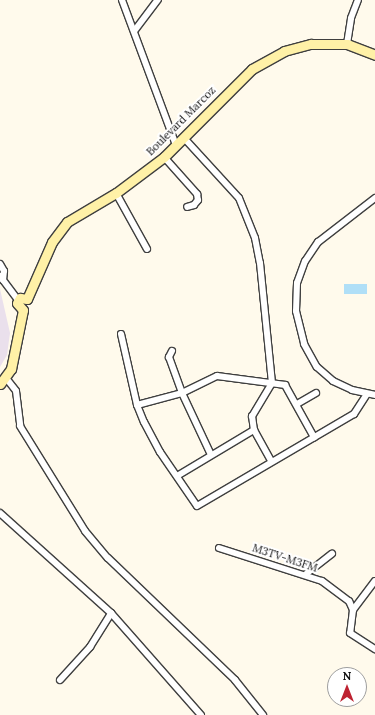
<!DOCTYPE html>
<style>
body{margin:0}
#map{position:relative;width:375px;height:715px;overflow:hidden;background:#fffaec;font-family:Lora,serif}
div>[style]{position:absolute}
.industrial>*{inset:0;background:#eae0ec}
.water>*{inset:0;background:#b0dff7;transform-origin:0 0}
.roads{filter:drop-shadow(1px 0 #3f3f3f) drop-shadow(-1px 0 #3f3f3f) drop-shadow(0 1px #3f3f3f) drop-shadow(0 -1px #3f3f3f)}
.minor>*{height:6px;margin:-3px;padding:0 3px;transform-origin:3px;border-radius:3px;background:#fff}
.secondary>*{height:9px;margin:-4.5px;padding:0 4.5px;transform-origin:4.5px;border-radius:4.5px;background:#fff1a7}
span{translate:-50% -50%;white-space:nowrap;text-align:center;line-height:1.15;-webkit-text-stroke:4px #fff;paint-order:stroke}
.street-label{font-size:11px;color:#0c0c0c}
.north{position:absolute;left:327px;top:667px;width:40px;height:40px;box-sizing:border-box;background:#fff;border:1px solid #9e9e9e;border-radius:50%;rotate:0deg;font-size:11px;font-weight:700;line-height:16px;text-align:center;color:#0c0c0c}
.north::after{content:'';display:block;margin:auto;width:14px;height:18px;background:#be2231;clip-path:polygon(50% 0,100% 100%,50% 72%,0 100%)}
</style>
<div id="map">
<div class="industrial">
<div style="clip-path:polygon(0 289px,10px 333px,7px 355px,0 367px)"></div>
</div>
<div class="water">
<div style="left:344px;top:284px;width:23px;height:10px"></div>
</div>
<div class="roads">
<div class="minor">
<div style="left:122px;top:0;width:155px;rotate:69.6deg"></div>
<div style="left:135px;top:30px;width:38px;rotate:-53deg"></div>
<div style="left:347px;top:44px;width:26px;rotate:-81deg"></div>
<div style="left:351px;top:18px;width:19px;rotate:-69deg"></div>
<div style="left:184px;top:138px;width:81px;rotate:47.5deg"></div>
<div style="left:239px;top:198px;width:43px;rotate:68.2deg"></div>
<div style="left:255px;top:238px;width:25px;rotate:79deg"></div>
<div style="left:260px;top:263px;width:121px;rotate:84.3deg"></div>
<div style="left:272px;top:383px;width:39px;rotate:121deg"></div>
<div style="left:252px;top:416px;width:14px;rotate:82deg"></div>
<div style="left:254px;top:430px;width:35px;rotate:61deg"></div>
<div style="left:164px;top:157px;width:50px;rotate:48.3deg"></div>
<div style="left:197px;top:194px;width:6px;rotate:81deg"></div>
<div style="left:198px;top:200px;width:6px;rotate:129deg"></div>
<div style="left:194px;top:205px;width:7px;rotate:164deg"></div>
<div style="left:116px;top:193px;width:64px;rotate:61deg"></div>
<div style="left:375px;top:198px;width:72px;rotate:142.3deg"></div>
<div style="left:318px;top:242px;width:23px;rotate:124deg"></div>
<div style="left:305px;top:261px;width:23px;rotate:110deg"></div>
<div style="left:297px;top:283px;width:28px;rotate:92deg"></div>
<div style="left:296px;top:311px;width:34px;rotate:76deg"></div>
<div style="left:304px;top:344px;width:26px;rotate:61deg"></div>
<div style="left:317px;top:367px;width:21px;rotate:41deg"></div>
<div style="left:333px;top:381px;width:21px;rotate:25deg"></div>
<div style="left:352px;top:390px;width:24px;rotate:12deg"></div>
<div style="left:0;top:264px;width:8px;rotate:60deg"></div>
<div style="left:4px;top:271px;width:9px;rotate:96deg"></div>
<div style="left:0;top:276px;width:30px;rotate:53deg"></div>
<div style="left:121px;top:334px;width:73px;rotate:77.3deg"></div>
<div style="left:137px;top:405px;width:18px;rotate:68deg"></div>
<div style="left:144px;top:422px;width:34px;rotate:62deg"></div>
<div style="left:160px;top:452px;width:65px;rotate:55.6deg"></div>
<div style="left:197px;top:506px;width:182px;rotate:-30.4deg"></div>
<div style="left:354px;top:414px;width:24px;rotate:-57deg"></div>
<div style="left:172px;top:351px;width:7px;rotate:117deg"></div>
<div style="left:169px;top:357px;width:38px;rotate:70deg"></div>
<div style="left:182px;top:393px;width:68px;rotate:64.9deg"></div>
<div style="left:6px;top:378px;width:16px;rotate:52deg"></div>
<div style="left:16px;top:391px;width:35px;rotate:83deg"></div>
<div style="left:20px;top:426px;width:123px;rotate:58.2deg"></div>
<div style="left:85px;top:531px;width:35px;rotate:50deg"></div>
<div style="left:108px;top:558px;width:176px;rotate:43.8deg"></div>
<div style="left:235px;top:680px;width:45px;rotate:51.3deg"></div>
<div style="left:297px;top:404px;width:22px;rotate:-30deg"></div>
<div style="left:137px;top:405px;width:47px;rotate:-14.9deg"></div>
<div style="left:182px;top:393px;width:39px;rotate:-26deg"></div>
<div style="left:217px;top:376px;width:69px;rotate:7.5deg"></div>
<div style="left:285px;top:385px;width:60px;rotate:60.9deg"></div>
<div style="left:177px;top:476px;width:90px;rotate:-30.9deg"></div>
<div style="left:0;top:513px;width:149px;rotate:42deg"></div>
<div style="left:111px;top:613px;width:136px;rotate:48.6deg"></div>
<div style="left:219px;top:548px;width:108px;rotate:17.8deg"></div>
<div style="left:322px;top:581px;width:34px;rotate:37deg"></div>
<div style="left:349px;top:601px;width:10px;rotate:66deg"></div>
<div style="left:353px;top:610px;width:23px;rotate:97deg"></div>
<div style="left:350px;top:633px;width:30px;rotate:33deg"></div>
<div style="left:306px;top:574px;width:33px;rotate:-38deg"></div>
<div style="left:353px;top:610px;width:36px;rotate:-53deg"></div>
<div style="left:60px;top:680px;width:45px;rotate:-47.7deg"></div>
<div style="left:90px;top:647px;width:40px;rotate:-58deg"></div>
</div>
<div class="secondary">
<div style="left:27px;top:299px;width:62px;rotate:-66.3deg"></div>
<div style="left:52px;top:242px;width:25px;rotate:-53deg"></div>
<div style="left:67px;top:222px;width:57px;rotate:-30.6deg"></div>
<div style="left:116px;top:193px;width:60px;rotate:-36.9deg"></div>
<div style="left:164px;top:157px;width:124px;rotate:-45deg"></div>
<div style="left:252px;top:69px;width:37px;rotate:-29deg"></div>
<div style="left:284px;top:51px;width:28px;rotate:-15deg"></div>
<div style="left:311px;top:44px;width:36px"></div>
<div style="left:347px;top:44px;width:30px;rotate:21deg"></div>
<div style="left:23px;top:310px;width:9px;rotate:-131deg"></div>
<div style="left:17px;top:303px;width:6px;rotate:-59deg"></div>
<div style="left:20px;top:298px;width:7px;rotate:8deg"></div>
<div style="left:0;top:384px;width:19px;rotate:-54deg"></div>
<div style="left:11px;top:369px;width:60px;rotate:-78.5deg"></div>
</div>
</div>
<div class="street-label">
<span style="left:181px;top:121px;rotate:-45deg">Boulevard Marcoz</span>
<span style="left:285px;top:558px;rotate:18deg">M3TV-M3FM</span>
</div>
<div class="north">N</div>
</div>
